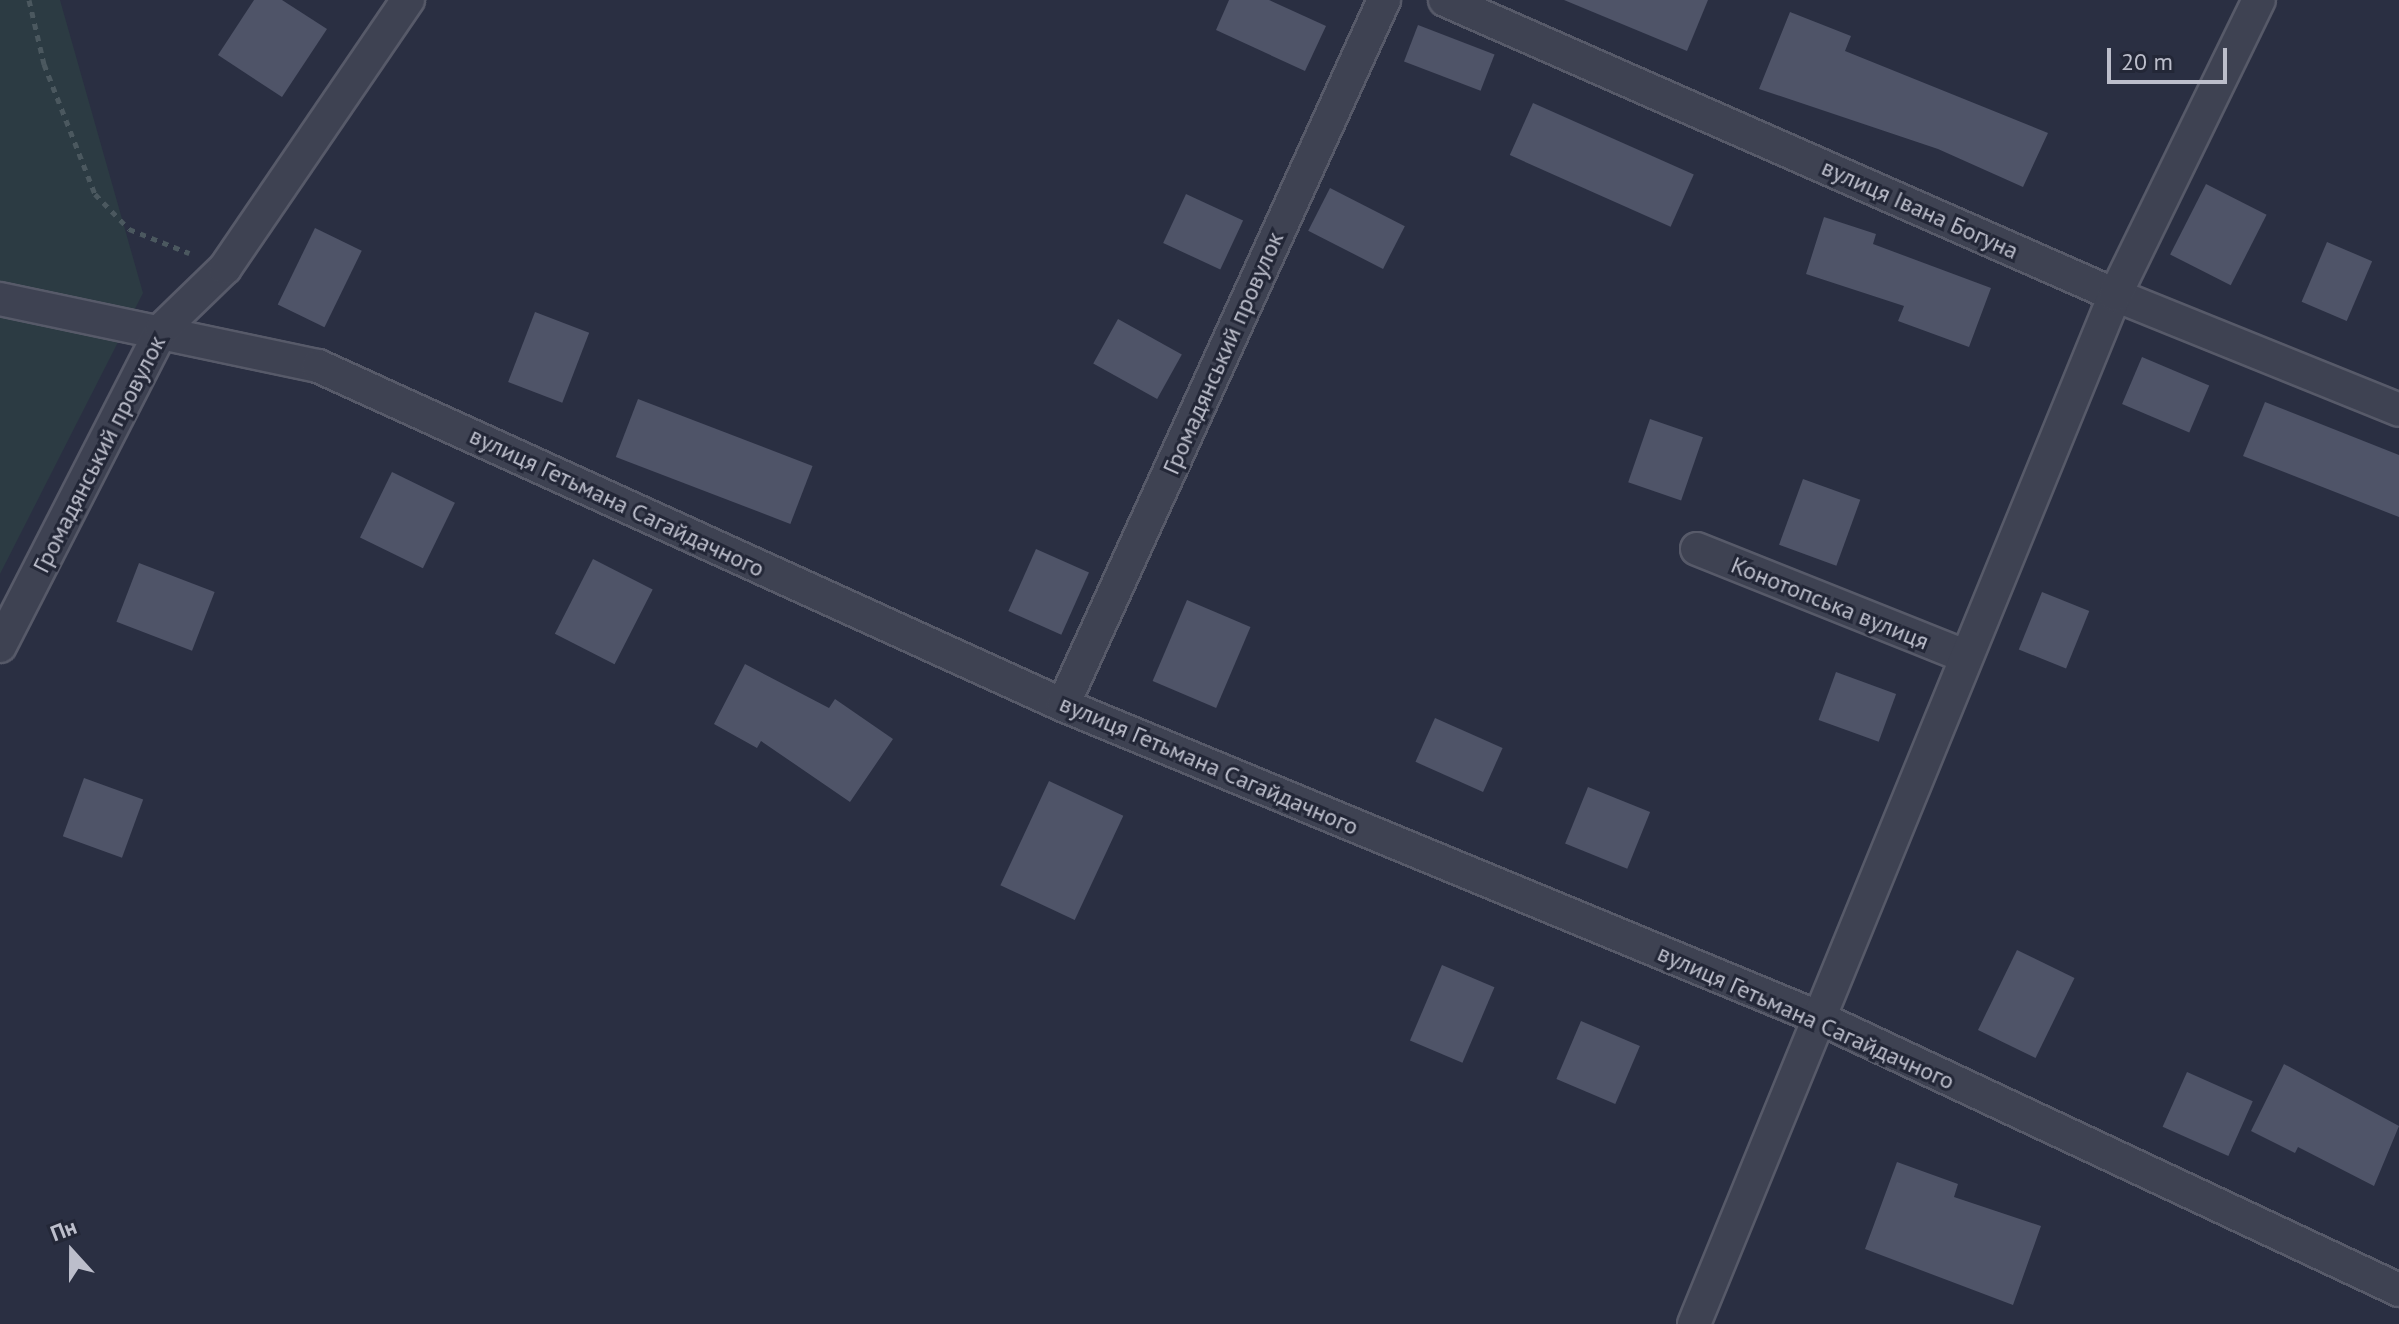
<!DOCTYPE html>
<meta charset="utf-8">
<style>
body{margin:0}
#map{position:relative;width:2399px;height:1324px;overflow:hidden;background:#2a2f42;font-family:"PT Sans",sans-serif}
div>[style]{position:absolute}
.green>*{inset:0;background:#2c3b43}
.building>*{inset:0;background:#4f5468;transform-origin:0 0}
.path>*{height:5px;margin-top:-2.5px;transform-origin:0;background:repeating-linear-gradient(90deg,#4b585f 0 6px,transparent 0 12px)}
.roads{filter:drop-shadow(2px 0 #575a69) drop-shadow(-2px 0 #575a69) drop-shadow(0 2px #575a69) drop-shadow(0 -2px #575a69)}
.minor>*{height:32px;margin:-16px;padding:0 16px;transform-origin:16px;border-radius:16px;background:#3e4252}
span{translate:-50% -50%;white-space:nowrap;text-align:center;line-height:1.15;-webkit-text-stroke:6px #232737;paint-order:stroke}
.street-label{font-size:24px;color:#bcbecb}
.north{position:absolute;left:32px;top:1212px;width:80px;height:80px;-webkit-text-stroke:6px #232737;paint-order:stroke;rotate:339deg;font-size:22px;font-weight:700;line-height:32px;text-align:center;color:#bcbecb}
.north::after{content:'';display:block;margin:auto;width:28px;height:36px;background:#bcbecb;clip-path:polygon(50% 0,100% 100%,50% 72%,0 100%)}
.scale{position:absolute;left:2107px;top:48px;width:120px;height:36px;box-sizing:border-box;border:4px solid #bcbecb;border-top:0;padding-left:10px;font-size:24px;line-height:28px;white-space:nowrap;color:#bcbecb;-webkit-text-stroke:6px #232737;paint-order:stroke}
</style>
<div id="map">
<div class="green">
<div style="clip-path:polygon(0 0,60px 0,143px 293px,0 574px)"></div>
</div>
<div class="building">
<div style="clip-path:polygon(254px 0,282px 0,327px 29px,282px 97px,218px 55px)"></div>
<div style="clip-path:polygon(1229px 0,1269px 0,1326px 26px,1305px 71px,1216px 30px)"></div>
<div style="clip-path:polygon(1564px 0,1708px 0,1687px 51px)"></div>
<div style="clip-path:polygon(1790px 12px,1851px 36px,1845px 51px,2048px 133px,2023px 187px,1938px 149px,1759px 89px)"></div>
<div style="left:1418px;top:25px;width:82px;height:39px;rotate:21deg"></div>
<div style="left:1533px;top:103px;width:176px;height:57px;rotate:24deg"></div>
<div style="left:2206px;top:184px;width:68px;height:79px;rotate:27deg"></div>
<div style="left:1330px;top:188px;width:84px;height:48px;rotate:27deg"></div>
<div style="left:1186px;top:194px;width:63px;height:54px;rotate:25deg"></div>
<div style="clip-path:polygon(1824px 217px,1876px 234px,1873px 244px,1991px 288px,1969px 347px,1898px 321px,1904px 306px,1806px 274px)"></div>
<div style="left:315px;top:228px;width:52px;height:85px;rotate:26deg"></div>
<div style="left:2327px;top:242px;width:49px;height:65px;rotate:23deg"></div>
<div style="left:535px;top:312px;width:58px;height:75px;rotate:21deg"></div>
<div style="left:1118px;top:319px;width:73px;height:51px;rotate:29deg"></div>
<div style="left:2142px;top:357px;width:73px;height:51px;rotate:23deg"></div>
<div style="left:638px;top:399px;width:187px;height:62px;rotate:21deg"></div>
<div style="clip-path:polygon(2265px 402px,2399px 455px,2399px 517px,2243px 456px)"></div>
<div style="left:1650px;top:419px;width:56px;height:67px;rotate:19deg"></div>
<div style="left:392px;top:472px;width:70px;height:73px;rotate:26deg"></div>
<div style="left:1803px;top:479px;width:61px;height:70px;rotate:20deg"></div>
<div style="left:1036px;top:549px;width:58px;height:68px;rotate:24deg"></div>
<div style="left:593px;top:559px;width:67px;height:84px;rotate:27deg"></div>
<div style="left:139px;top:563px;width:81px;height:63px;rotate:21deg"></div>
<div style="left:2042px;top:592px;width:51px;height:62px;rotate:22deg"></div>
<div style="left:1187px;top:600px;width:69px;height:88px;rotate:23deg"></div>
<div style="clip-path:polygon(745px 664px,829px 708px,835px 699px,893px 739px,850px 802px,761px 741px,757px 748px,714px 724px)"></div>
<div style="left:1836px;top:672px;width:64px;height:51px;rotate:20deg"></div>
<div style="left:1435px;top:718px;width:74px;height:48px;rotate:24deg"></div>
<div style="left:84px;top:778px;width:63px;height:62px;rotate:20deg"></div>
<div style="left:1049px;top:781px;width:82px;height:115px;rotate:25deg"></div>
<div style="left:1588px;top:787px;width:67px;height:61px;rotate:22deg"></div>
<div style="left:2017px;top:950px;width:64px;height:89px;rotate:26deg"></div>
<div style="left:1442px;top:965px;width:57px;height:82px;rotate:23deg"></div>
<div style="left:1581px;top:1021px;width:64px;height:63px;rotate:23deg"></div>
<div style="clip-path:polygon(2284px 1064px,2399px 1126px,2374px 1186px,2298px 1147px,2295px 1153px,2251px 1131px)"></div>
<div style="left:2187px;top:1072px;width:72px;height:60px;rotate:24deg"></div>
<div style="clip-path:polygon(1897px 1162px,1958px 1184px,1954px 1197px,2041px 1226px,2013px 1305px,1865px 1249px)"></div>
</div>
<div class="path">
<div style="left:29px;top:0;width:66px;rotate:76.8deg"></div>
<div style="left:44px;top:64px;width:140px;rotate:68.6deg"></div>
<div style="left:95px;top:194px;width:49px;rotate:45.8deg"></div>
<div style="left:129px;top:229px;width:65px;rotate:21.8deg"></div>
</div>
<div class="roads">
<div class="minor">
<div style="left:1445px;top:0;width:732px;rotate:23.76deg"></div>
<div style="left:2115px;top:295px;width:306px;rotate:22deg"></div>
<div style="left:0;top:299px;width:325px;rotate:11.9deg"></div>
<div style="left:318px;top:366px;width:819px;rotate:24.47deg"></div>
<div style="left:1063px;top:705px;width:814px;rotate:22.47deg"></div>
<div style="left:1815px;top:1016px;width:645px;rotate:25.13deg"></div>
<div style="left:1697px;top:549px;width:288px;rotate:21.8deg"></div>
<div style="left:0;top:646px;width:356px;rotate:-62.9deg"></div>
<div style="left:162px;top:329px;width:88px;rotate:-44.1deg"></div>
<div style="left:225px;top:268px;width:325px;rotate:-55.7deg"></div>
<div style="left:1063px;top:705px;width:775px;rotate:-65.52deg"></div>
<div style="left:1694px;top:1324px;width:1112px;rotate:-67.75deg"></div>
<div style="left:2115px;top:295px;width:328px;rotate:-64deg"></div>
</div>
</div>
<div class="street-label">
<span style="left:1920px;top:209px;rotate:24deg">вулиця Івана Богуна</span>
<span style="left:1223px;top:353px;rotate:-66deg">Громадянський провулок</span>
<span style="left:99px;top:454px;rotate:-63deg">Громадянський провулок</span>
<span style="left:617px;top:502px;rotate:25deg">вулиця Гетьмана Сагайдачного</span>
<span style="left:1830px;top:603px;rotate:22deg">Конотопська вулиця</span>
<span style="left:1209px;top:765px;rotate:23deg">вулиця Гетьмана Сагайдачного</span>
<span style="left:1806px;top:1017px;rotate:24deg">вулиця Гетьмана Сагайдачного</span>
</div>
<div class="north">Пн</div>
<div class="scale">20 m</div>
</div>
